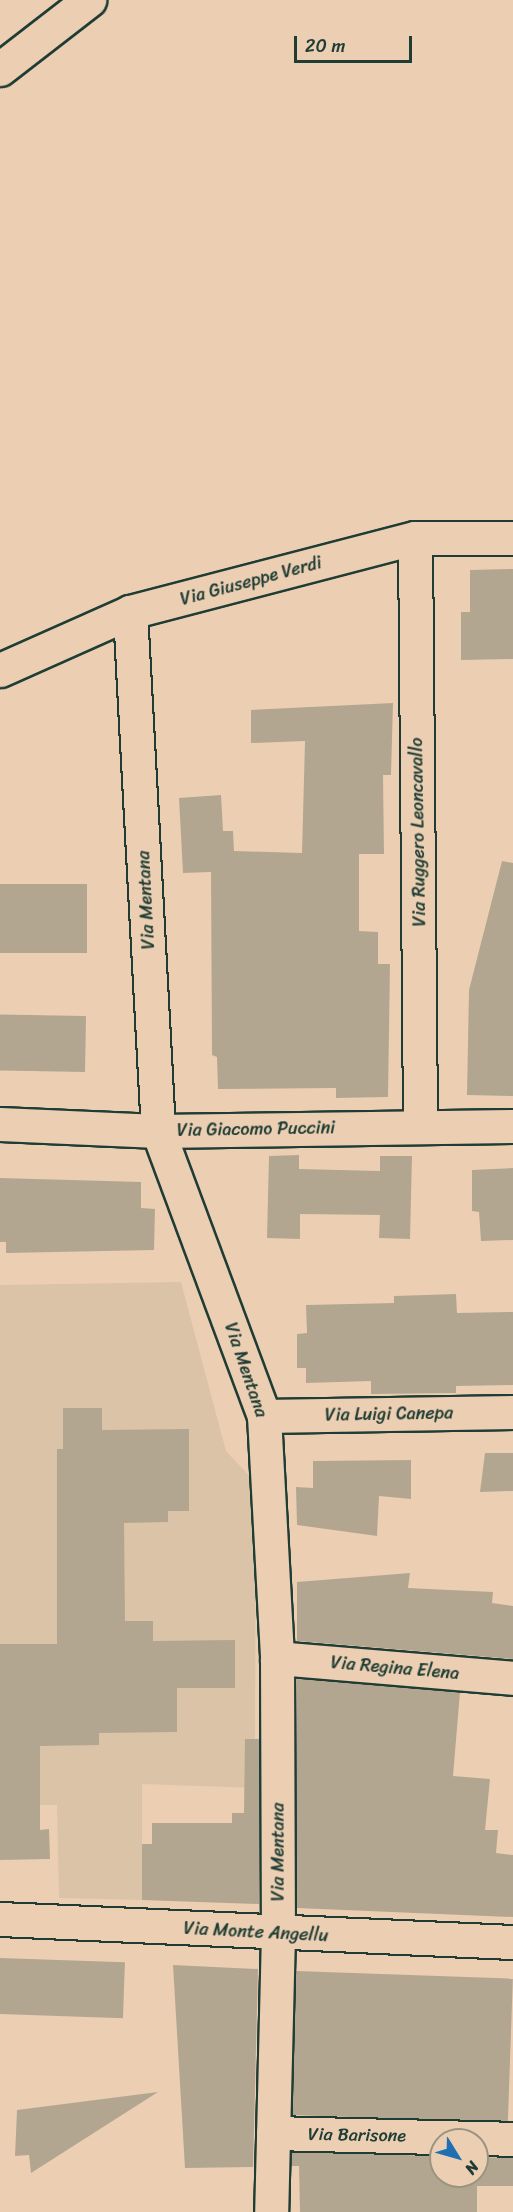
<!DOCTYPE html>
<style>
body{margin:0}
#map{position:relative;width:513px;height:2212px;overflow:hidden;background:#eccfb3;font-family:Sriracha,sans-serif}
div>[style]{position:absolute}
.built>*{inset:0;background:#dbc3a8}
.building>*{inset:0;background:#b3a690;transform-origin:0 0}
.roads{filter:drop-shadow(2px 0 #1f3d34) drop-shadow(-2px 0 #1f3d34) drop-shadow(0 2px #1f3d34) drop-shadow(0 -2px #1f3d34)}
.street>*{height:33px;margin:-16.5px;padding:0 16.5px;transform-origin:16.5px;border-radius:16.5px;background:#eccfb3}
.secondary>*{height:33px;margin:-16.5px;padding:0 16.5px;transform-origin:16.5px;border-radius:16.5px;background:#eccfb3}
span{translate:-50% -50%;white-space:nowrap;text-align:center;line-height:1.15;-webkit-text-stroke:5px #eccfb3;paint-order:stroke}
.street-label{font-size:18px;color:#1f3d34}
.north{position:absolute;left:429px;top:2128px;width:60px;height:60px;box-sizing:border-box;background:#eccfb3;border:2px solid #9a9580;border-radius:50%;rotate:127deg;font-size:16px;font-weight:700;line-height:24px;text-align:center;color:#1f3d34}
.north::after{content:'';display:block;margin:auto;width:21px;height:27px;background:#1f6fb2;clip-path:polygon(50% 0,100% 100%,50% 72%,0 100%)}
.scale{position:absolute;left:294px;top:36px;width:118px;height:27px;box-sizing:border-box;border:3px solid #1f3d34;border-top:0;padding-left:8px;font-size:18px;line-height:21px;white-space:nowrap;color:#1f3d34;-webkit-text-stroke:4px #eccfb3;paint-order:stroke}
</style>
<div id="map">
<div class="built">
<div style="clip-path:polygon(181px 1282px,226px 1451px,256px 1483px,255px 1739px,246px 1739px,256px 1788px,142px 1784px,142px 1900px,59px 1898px,57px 1805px,0 1805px,0 1285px)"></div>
</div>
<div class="building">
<div style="clip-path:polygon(513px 569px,513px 659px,461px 660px,461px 612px,470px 612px,470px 570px)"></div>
<div style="clip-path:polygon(393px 703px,391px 775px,383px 775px,384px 854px,359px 854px,359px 931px,378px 932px,378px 964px,390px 964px,388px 1097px,336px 1098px,336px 1088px,218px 1089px,217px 1057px,212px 1055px,211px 872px,183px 873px,179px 798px,221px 795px,223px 831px,233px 831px,234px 851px,302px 853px,305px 741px,251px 743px,251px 710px)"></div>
<div style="clip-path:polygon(502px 861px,513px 863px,513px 1096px,467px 1095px,469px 990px)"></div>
<div style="left:87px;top:884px;width:69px;height:87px;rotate:90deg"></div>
<div style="left:86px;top:1016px;width:56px;height:86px;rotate:91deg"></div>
<div style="clip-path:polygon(299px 1155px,299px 1169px,380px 1171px,380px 1156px,412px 1156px,410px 1239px,379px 1238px,380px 1215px,300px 1214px,300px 1239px,267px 1238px,269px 1156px)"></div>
<div style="clip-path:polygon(513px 1168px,513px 1240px,481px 1241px,479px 1212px,472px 1211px,472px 1170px)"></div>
<div style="clip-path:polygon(0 1178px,141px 1182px,141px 1208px,155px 1209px,154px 1250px,6px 1253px,6px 1242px,0 1242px)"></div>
<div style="clip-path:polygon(456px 1294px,457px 1313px,513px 1312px,513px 1385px,456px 1386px,456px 1393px,371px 1394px,371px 1381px,306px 1383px,306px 1368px,297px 1368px,297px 1334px,307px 1333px,306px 1305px,394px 1303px,394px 1296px)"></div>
<div style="clip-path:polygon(63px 1408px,102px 1408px,102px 1430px,189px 1429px,189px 1511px,168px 1511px,168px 1522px,124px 1523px,125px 1621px,153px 1621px,153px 1641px,235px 1640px,235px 1688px,177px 1688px,177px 1732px,99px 1733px,99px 1745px,40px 1746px,40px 1830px,49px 1829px,50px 1859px,0 1860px,0 1644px,57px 1644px,57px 1449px,63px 1449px)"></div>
<div style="clip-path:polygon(485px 1453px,513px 1453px,513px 1491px,480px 1492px)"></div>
<div style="clip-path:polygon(411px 1460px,411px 1499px,379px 1496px,377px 1536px,297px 1525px,296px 1487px,313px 1488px,313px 1461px)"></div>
<div style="clip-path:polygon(410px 1573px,408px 1588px,493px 1592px,492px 1603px,513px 1606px,513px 1659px,297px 1641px,297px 1582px)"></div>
<div style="clip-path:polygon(297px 1679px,460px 1692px,453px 1776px,490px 1779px,485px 1830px,498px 1830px,496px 1853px,513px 1855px,513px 1917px,297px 1908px)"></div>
<div style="clip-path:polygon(245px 1739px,259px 1739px,259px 1904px,142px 1900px,142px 1844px,152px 1844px,152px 1823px,232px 1823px,232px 1813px,244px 1813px)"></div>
<div style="left:0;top:1958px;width:125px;height:56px;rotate:2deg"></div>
<div style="clip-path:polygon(173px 1965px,258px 1969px,253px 2167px,185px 2168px)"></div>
<div style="left:296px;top:1971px;width:217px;height:144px;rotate:2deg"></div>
<div style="clip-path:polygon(158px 2092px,31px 2173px,29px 2155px,15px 2156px,17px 2110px)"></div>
<div style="clip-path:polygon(291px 2152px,441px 2156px,441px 2176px,477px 2176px,477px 2157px,513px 2158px,513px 2186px,477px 2186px,477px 2212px,300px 2212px,299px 2166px,291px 2166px)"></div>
</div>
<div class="roads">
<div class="street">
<div style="left:415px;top:538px;width:589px;rotate:89.51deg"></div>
<div style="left:130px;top:612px;width:520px;rotate:86.91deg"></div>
<div style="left:158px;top:1131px;width:304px;rotate:69.6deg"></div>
<div style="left:264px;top:1416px;width:242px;rotate:86.9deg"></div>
<div style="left:277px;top:1658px;width:275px;rotate:89.8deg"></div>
<div style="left:278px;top:1933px;width:279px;rotate:91.4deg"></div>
<div style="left:0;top:670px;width:142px;rotate:-24deg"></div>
<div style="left:130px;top:612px;width:294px;rotate:-14.6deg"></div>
<div style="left:415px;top:538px;width:98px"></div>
<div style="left:0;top:1124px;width:158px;rotate:2.5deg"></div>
<div style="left:158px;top:1131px;width:355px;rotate:-0.8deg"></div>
<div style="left:264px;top:1416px;width:249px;rotate:-0.9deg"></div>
<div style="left:277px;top:1658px;width:237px;rotate:4.8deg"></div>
<div style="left:0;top:1919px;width:514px;rotate:2.57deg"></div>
<div style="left:273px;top:2133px;width:240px;rotate:1.4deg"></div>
</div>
<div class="secondary">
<div style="left:0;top:69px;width:113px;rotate:-37.8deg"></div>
</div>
</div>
<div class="street-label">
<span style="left:251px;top:581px;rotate:-15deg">Via Giuseppe Verdi</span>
<span style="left:418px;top:832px;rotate:-91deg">Via Ruggero Leoncavallo</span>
<span style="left:146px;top:900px;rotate:-93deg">Via Mentana</span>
<span style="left:256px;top:1129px;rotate:-1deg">Via Giacomo Puccini</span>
<span style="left:246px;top:1370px;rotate:71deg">Via Mentana</span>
<span style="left:389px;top:1414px;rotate:-1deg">Via Luigi Canepa</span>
<span style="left:395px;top:1668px;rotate:5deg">Via Regina Elena</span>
<span style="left:278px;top:1852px;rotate:-90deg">Via Mentana</span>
<span style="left:256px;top:1932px;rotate:3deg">Via Monte Angellu</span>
<span style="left:357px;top:2135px;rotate:1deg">Via Barisone</span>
</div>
<div class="north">N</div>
<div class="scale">20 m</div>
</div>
